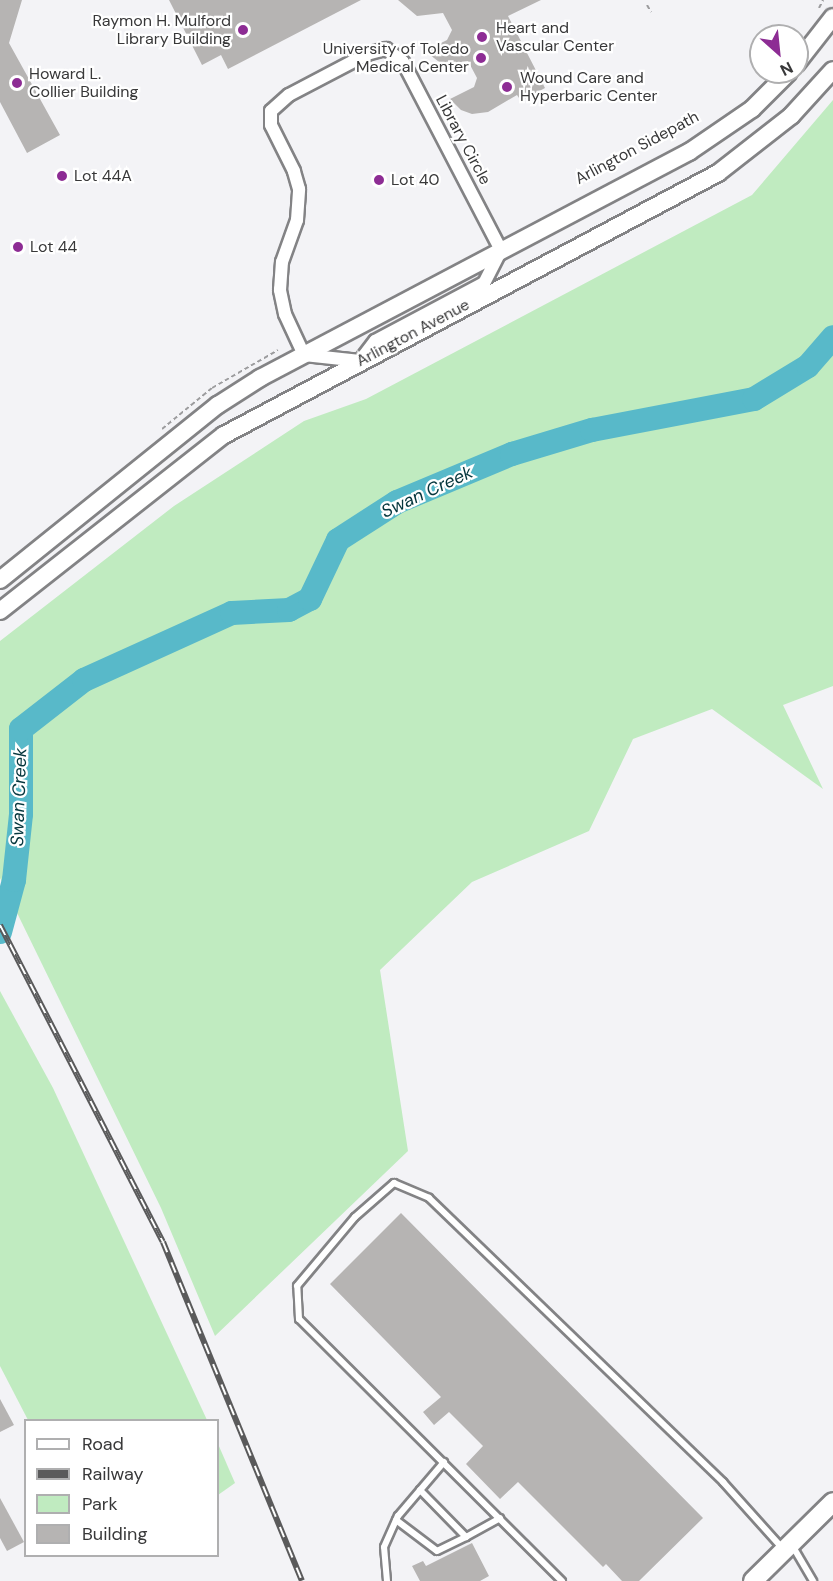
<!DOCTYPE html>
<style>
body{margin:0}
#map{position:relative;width:833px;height:1581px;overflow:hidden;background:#f3f3f6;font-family:"DM Sans",sans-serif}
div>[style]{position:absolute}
.green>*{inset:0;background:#c0ebc0}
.river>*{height:24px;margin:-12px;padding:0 12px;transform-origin:12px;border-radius:12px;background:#58b9c9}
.building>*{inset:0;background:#b6b4b3}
.path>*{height:2px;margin-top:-1px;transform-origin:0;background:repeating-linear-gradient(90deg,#9c9c9e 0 4.5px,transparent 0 7.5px)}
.roads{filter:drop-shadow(2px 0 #838385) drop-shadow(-2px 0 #838385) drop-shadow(0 2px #838385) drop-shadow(0 -2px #838385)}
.lane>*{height:6px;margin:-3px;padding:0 3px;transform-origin:3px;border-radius:3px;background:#fff}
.street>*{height:12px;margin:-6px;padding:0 6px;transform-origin:6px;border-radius:6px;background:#fff}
.secondary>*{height:16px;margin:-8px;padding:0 8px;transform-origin:8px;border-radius:8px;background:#fff}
.primary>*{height:18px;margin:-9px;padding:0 9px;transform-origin:9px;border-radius:9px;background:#fff}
.rail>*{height:6px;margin-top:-3px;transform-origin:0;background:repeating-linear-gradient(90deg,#fff 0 11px,#5a5a5b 0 22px);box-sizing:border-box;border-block:2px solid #5a5a5b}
.dots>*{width:16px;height:16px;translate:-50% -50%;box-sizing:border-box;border:3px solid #fff;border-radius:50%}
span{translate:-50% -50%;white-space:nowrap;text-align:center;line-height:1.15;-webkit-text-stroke:4.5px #fff;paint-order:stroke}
.poi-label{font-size:16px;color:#383839}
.right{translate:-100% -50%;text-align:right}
.left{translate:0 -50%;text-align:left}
.street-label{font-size:16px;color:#383839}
.water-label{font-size:18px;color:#05363d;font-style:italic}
.legend{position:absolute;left:24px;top:1419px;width:195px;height:138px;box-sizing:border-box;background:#fff;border:2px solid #afafb0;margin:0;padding:8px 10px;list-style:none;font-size:18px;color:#383839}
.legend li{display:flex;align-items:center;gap:12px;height:30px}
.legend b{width:30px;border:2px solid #afafb0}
.north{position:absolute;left:749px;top:24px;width:60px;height:60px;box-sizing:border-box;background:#fff;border:2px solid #afafb0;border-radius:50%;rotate:153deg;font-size:16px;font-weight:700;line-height:24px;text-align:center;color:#383839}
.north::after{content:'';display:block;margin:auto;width:21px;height:27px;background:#8d2c94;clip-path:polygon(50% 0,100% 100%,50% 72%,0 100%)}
</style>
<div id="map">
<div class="green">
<div style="clip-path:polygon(833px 100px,833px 686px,783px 705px,823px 789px,712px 709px,633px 739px,589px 831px,472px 882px,380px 970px,408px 1151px,215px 1336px,161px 1208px,0 878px,0 641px,174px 506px,304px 421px,366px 399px,752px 195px)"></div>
<div style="clip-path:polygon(0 991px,53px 1088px,207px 1420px,28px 1420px,0 1366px)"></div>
<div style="clip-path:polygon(218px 1444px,235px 1483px,218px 1495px)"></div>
</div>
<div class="river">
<div style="left:0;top:932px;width:54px;rotate:-74.9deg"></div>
<div style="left:14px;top:880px;width:66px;rotate:-83.9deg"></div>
<div style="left:21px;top:814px;width:85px;rotate:-90deg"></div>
<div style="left:21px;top:729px;width:80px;rotate:-37.9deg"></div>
<div style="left:84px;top:680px;width:162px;rotate:-24.4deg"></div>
<div style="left:232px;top:613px;width:57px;rotate:-3deg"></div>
<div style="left:289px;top:610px;width:24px;rotate:-28deg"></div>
<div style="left:310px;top:599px;width:65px;rotate:-64.6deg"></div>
<div style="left:338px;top:540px;width:70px;rotate:-32.8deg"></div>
<div style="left:397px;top:502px;width:125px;rotate:-22.7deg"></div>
<div style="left:512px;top:454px;width:84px;rotate:-16.7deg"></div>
<div style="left:592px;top:430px;width:165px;rotate:-10.8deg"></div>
<div style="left:754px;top:399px;width:63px;rotate:-31.4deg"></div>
<div style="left:808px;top:366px;width:38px;rotate:-49deg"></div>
</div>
<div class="building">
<div style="clip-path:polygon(0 0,22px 0,9px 43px,60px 135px,27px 153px,0 102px)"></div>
<div style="clip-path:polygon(169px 0,361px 0,228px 69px,221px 55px,202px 65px)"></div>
<div style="clip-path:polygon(398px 0,541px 0,508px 16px,545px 88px,521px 101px,517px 95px,488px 112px,472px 114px,461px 110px,450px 99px,474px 87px,477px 78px,468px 61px,443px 65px,425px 51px,447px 40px,452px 30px,443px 13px,417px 16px)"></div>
<div style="clip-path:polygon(401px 1213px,703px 1518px,639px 1581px,622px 1581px,606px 1564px,603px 1567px,518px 1482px,500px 1499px,466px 1464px,483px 1446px,449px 1412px,434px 1425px,423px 1412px,441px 1397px,330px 1284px)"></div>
<div style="clip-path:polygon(0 1399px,14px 1425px,0 1432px)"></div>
<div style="clip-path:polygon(0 1498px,24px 1542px,7px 1551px,0 1538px)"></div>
<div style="clip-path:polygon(472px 1543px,489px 1576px,480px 1581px,420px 1581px,412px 1566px,423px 1561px,426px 1566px)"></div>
</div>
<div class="path">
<div style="left:647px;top:5px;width:8px;rotate:60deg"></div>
<div style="left:819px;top:8px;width:9px;rotate:-63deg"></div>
<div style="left:162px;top:429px;width:65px;rotate:-39.4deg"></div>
<div style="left:212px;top:388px;width:76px;rotate:-29.9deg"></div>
</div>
<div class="roads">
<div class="lane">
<div style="left:420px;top:1490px;width:66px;rotate:45.6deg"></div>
<div style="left:466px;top:1537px;width:39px;rotate:-29deg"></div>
<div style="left:396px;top:1520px;width:51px;rotate:37.1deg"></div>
<div style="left:437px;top:1551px;width:32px;rotate:-26deg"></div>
<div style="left:792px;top:1545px;width:42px;rotate:59.7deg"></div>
<div style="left:387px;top:1581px;width:34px;rotate:-95deg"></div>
<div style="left:384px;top:1547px;width:34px;rotate:-66deg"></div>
<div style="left:398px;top:1516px;width:71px;rotate:-49.6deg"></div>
<div style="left:562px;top:1581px;width:371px;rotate:-135.1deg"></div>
<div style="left:299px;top:1319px;width:33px;rotate:-93deg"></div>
<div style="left:297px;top:1286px;width:90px;rotate:-50deg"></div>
<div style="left:355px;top:1217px;width:52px;rotate:-41.1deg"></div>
<div style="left:394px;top:1183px;width:38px;rotate:23deg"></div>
<div style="left:429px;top:1198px;width:409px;rotate:44deg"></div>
<div style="left:723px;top:1482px;width:91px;rotate:48.1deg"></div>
</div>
<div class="street">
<div style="left:386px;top:49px;width:21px;rotate:37deg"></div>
<div style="left:403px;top:62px;width:212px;rotate:62.5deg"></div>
<div style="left:501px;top:250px;width:37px;rotate:117deg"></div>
<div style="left:484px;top:283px;width:123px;rotate:152deg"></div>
<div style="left:375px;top:341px;width:25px;rotate:127deg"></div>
<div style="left:360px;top:361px;width:56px;rotate:-173.9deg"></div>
<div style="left:304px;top:355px;width:45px;rotate:-114.9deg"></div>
<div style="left:285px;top:314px;width:25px;rotate:-102deg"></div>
<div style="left:280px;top:290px;width:28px;rotate:-86deg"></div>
<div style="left:282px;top:262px;width:45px;rotate:-70.3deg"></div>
<div style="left:297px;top:220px;width:31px;rotate:-86deg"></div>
<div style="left:299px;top:189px;width:19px;rotate:-106deg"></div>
<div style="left:294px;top:171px;width:51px;rotate:-116.6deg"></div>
<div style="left:271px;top:125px;width:14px;rotate:-90deg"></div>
<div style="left:271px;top:111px;width:24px;rotate:-42deg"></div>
<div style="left:289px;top:95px;width:88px;rotate:-27.7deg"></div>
<div style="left:367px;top:54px;width:20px;rotate:-15deg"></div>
</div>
<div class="secondary">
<div style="left:797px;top:63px;width:58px;rotate:-52deg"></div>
<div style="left:0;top:580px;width:280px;rotate:-38.8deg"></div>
<div style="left:218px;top:405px;width:50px;rotate:-32.7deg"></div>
<div style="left:260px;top:378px;width:485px;rotate:-27.8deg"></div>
<div style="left:689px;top:152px;width:76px;rotate:-34.3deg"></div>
<div style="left:752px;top:109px;width:52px;rotate:-45deg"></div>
<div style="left:0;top:611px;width:285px;rotate:-38.2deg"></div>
<div style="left:224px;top:435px;width:559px;rotate:-27.94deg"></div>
<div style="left:718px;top:173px;width:93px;rotate:-38deg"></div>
<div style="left:791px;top:116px;width:62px;rotate:-47.6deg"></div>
</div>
<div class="primary">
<div style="left:753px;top:1581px;width:112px;rotate:-44.6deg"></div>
</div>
</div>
<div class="rail">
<div style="left:0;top:925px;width:356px;rotate:62.8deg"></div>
<div style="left:163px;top:1242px;width:366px;rotate:67.7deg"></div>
</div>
<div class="dots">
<div style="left:243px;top:30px;background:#8d2c94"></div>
<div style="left:482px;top:37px;background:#8d2c94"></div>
<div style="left:481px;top:58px;background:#8d2c94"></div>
<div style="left:17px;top:83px;background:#8d2c94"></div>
<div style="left:507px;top:87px;background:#8d2c94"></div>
<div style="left:62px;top:176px;background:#8d2c94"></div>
<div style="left:379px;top:180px;background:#8d2c94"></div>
<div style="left:18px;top:247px;background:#8d2c94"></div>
</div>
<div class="poi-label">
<span class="right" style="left:231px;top:30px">Raymon H. Mulford<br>Library Building</span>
<span class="left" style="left:496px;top:37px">Heart and<br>Vascular Center</span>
<span class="right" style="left:469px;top:58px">University of Toledo<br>Medical Center</span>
<span class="left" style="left:29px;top:83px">Howard L.<br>Collier Building</span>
<span class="left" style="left:520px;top:87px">Wound Care and<br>Hyperbaric Center</span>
<span class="left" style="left:74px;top:176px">Lot 44A</span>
<span class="left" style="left:391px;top:180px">Lot 40</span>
<span class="left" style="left:30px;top:247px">Lot 44</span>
</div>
<div class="street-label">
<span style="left:463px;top:140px;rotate:62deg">Library Circle</span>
<span style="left:637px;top:148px;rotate:-28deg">Arlington Sidepath</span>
<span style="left:413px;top:333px;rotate:-28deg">Arlington Avenue</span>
</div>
<div class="water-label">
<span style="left:427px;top:492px;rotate:-25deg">Swan Creek</span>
<span style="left:19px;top:797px;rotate:-88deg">Swan Creek</span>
</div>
<ul class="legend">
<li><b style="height:8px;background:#fff"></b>Road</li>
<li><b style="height:8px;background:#5a5a5b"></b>Railway</li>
<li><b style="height:16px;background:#c0ebc0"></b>Park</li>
<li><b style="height:16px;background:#b6b4b3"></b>Building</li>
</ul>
<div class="north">N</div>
</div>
